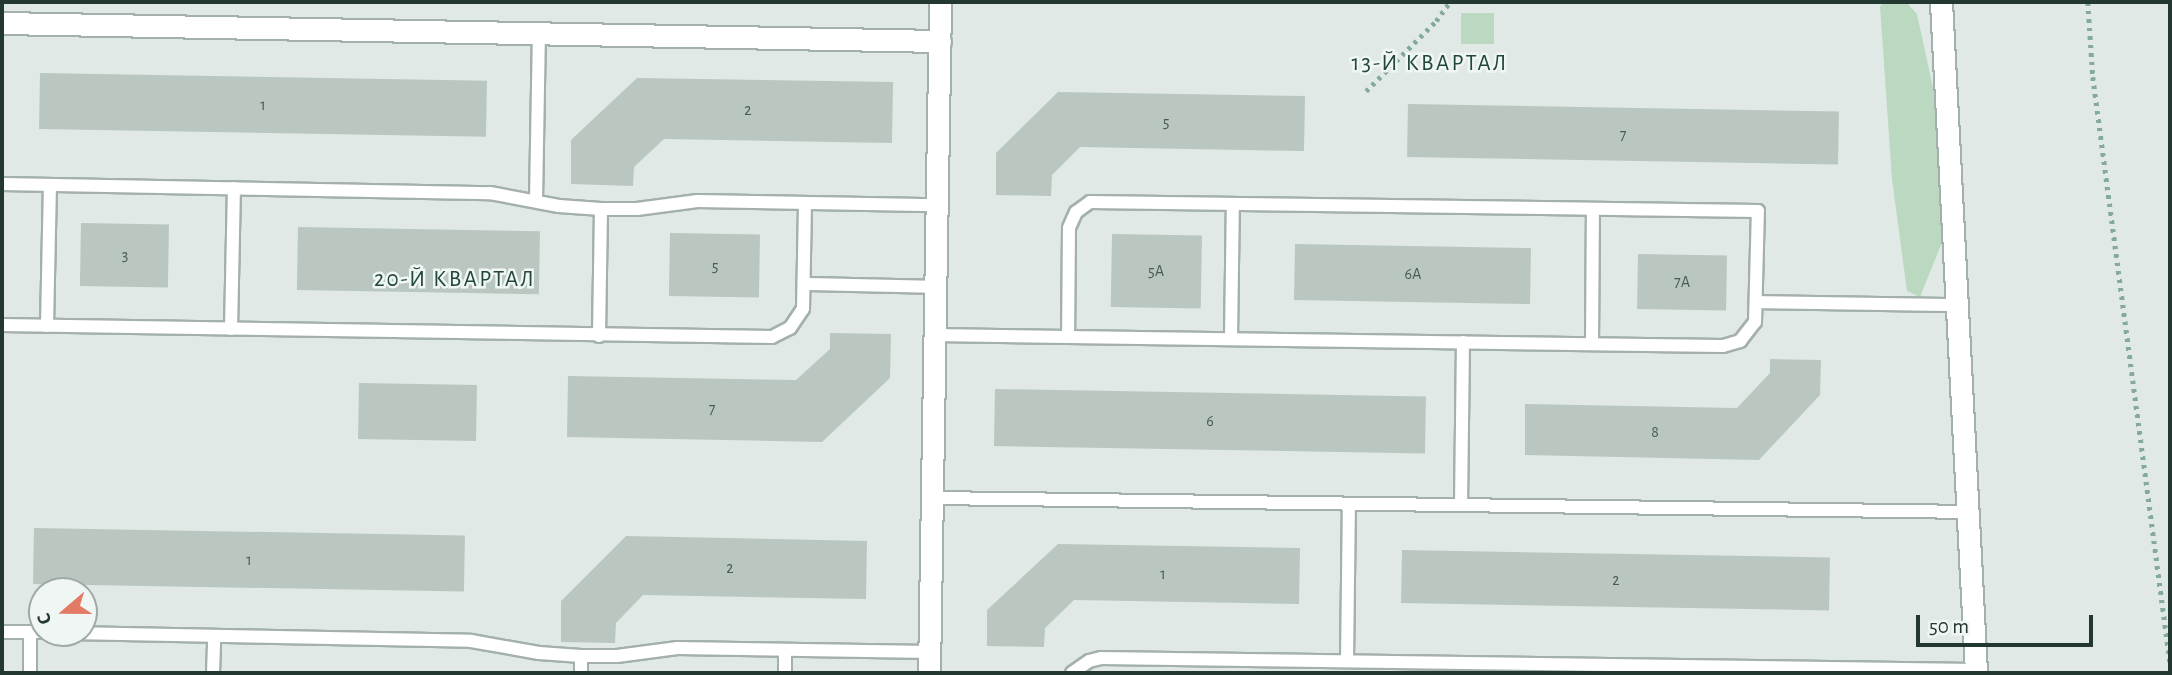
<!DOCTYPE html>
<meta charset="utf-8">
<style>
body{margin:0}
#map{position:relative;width:2172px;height:675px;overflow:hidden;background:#e0e9e5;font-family:"Alegreya Sans",sans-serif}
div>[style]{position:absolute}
.green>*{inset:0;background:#bbd8c1;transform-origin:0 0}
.building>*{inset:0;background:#b9c7c0;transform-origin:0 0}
.path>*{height:4.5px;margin-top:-2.25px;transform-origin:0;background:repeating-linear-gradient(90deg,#84aa9b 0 3.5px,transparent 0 8.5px)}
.roads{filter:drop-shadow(2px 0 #a4b0ab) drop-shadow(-2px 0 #a4b0ab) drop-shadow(0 2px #a4b0ab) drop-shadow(0 -2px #a4b0ab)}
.lane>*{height:12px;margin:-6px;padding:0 6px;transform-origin:6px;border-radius:6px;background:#fff}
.street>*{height:21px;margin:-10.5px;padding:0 10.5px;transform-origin:10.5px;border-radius:10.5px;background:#fff}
span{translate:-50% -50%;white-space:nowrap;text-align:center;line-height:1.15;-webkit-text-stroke:5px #f0f6f3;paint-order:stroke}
.number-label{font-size:16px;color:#485c55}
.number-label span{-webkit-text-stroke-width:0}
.quarter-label{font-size:23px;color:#21483b;letter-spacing:2px}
.frame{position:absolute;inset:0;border:4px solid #233831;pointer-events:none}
.north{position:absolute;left:28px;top:577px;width:70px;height:70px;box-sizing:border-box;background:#f0f6f3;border:2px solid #9eaaa5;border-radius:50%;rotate:250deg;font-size:19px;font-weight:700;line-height:28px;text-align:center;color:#233831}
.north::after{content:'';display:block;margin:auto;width:24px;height:32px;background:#e27a66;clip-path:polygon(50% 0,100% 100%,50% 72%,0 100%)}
.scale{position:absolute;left:1916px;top:615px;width:177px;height:32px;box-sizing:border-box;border:4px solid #233831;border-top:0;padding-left:9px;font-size:21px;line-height:24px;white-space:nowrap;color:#233831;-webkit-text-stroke:5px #f0f6f3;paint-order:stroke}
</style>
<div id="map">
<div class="green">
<div style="clip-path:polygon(1885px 2px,1906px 2px,1917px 14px,1938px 111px,1943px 240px,1920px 297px,1907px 291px,1892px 179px,1880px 6px)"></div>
<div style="left:1461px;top:13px;width:33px;height:31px"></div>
</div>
<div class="building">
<div style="left:40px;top:73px;width:447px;height:56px;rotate:1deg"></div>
<div style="clip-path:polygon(637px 78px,893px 82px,892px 143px,664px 139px,634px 167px,633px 186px,571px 184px,571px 140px)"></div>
<div style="clip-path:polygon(1058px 92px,1305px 96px,1304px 151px,1080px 147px,1052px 175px,1051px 196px,996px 195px,996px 153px)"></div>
<div style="left:1408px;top:104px;width:431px;height:53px;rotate:1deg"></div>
<div style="left:81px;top:223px;width:88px;height:63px;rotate:1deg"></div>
<div style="left:298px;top:227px;width:242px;height:63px;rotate:1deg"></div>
<div style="left:670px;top:233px;width:90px;height:63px;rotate:1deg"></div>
<div style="left:1112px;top:234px;width:90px;height:73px;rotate:1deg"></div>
<div style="left:1295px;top:244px;width:236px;height:56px;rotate:1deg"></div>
<div style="left:1638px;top:254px;width:89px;height:55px;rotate:1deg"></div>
<div style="clip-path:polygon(830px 333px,891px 334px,890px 378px,822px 442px,567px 437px,568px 376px,796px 380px,830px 349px)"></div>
<div style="clip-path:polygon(1770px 359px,1821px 360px,1820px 395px,1759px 460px,1525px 455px,1525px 404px,1737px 408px,1770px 373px)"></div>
<div style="left:359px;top:383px;width:118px;height:56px;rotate:1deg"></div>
<div style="left:995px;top:389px;width:431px;height:57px;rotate:1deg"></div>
<div style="left:34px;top:528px;width:431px;height:56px;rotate:1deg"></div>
<div style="clip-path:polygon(626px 536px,867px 541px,866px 599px,643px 595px,616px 623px,615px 643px,561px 642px,561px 601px)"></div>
<div style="clip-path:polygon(1058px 544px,1300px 548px,1299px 604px,1074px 600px,1045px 628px,1044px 647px,987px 646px,987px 610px)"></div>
<div style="left:1402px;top:550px;width:428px;height:53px;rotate:1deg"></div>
</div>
<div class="path">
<div style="left:2088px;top:2px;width:75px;rotate:86.2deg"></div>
<div style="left:2093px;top:77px;width:590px;rotate:82.5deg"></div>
<div style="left:1366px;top:91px;width:99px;rotate:-45deg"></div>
<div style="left:1436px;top:21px;width:24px;rotate:-54deg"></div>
</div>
<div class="roads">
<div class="lane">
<div style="left:2px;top:184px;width:488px;rotate:1.1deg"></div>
<div style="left:490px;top:193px;width:70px;rotate:10.7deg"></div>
<div style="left:559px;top:206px;width:42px;rotate:4.1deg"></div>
<div style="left:601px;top:209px;width:36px"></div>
<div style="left:637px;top:209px;width:61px;rotate:-7.6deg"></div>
<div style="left:697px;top:201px;width:240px;rotate:1deg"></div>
<div style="left:536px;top:201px;width:168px;rotate:-89deg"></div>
<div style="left:804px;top:284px;width:131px;rotate:1.3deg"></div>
<div style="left:1757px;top:302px;width:200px;rotate:0.9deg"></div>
<div style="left:2px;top:325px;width:770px;rotate:0.89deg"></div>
<div style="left:772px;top:337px;width:20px;rotate:-27deg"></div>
<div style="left:790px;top:328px;width:23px;rotate:-56deg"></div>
<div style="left:803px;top:309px;width:106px;rotate:-88.9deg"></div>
<div style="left:47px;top:326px;width:141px;rotate:-88.8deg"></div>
<div style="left:231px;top:329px;width:141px;rotate:-88.8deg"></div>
<div style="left:934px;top:335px;width:134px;rotate:0.9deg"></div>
<div style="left:1068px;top:337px;width:655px;rotate:0.79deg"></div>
<div style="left:1723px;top:346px;width:18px;rotate:-16deg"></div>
<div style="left:1740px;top:341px;width:24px;rotate:-52deg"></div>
<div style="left:1755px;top:322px;width:111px;rotate:-88.5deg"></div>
<div style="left:1758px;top:211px;width:668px;rotate:-179.23deg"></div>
<div style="left:1090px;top:202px;width:17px;rotate:144deg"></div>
<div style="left:1076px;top:212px;width:17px;rotate:114deg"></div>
<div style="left:1069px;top:228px;width:109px;rotate:90.5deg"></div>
<div style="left:599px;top:336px;width:127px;rotate:-89.1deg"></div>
<div style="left:1231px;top:339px;width:135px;rotate:-89.2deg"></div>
<div style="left:1592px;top:344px;width:135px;rotate:-89.6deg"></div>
<div style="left:932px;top:498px;width:1035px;rotate:0.77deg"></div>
<div style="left:1461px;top:505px;width:163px;rotate:-89.3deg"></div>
<div style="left:2px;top:632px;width:40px"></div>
<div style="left:70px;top:633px;width:401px;rotate:1.1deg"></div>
<div style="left:471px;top:641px;width:69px;rotate:10deg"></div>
<div style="left:539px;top:653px;width:42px;rotate:4.1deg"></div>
<div style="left:581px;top:656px;width:36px"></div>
<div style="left:617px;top:656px;width:61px;rotate:-7.6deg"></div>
<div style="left:677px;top:648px;width:253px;rotate:0.9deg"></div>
<div style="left:1347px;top:661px;width:157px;rotate:-89.3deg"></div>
<div style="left:30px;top:673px;width:41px;rotate:-90deg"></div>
<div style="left:213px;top:673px;width:37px;rotate:-88deg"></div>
<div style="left:581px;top:673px;width:17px;rotate:-90deg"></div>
<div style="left:785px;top:673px;width:23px;rotate:-90deg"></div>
<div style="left:1072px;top:673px;width:21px;rotate:-35deg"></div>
<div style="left:1089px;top:661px;width:12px;rotate:-14deg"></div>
<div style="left:1101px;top:658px;width:875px;rotate:0.79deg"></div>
</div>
<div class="street">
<div style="left:1941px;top:2px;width:672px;rotate:87.01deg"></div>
<div style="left:2px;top:23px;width:938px;rotate:1.1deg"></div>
<div style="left:929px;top:673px;width:671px;rotate:-89.06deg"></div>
</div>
</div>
<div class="number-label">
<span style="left:263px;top:105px">1</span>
<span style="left:748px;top:110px">2</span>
<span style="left:1166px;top:122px">5</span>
<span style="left:1623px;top:135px">7</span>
<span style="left:125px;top:255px">3</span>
<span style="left:715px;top:266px">5</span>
<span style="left:1156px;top:271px">5А</span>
<span style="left:1413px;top:274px">6А</span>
<span style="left:1682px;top:282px">7А</span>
<span style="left:712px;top:409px">7</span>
<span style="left:1210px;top:421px">6</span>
<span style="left:1655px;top:432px">8</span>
<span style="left:249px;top:560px">1</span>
<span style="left:730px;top:568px">2</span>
<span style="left:1163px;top:574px">1</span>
<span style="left:1616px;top:580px">2</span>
</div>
<div class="quarter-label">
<span style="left:1430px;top:64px">13-Й КВАРТАЛ</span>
<span style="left:455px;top:280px">20-Й КВАРТАЛ</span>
</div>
<div class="frame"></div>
<div class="north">С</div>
<div class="scale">50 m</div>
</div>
